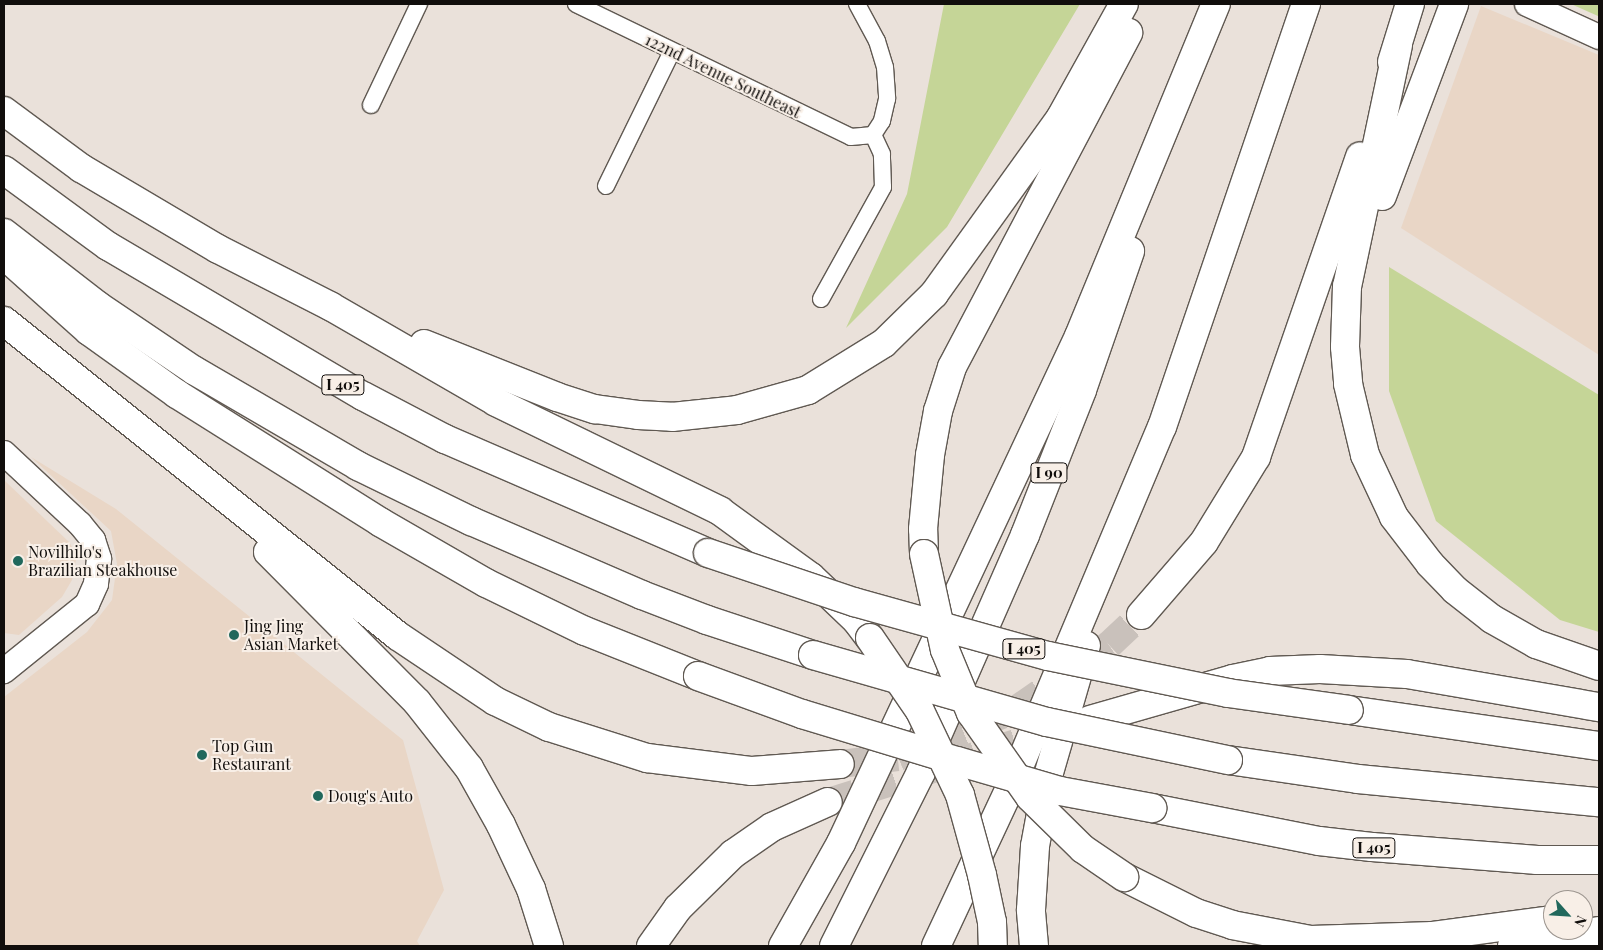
<!DOCTYPE html>
<style>
body{margin:0}
#map{position:relative;width:1603px;height:950px;overflow:hidden;background:#eae1da;font-family:"Playfair Display",serif}
div>[style]{position:absolute}
.commercial>*{inset:0;background:#e9d6c6}
.green>*{inset:0;background:#c5d597}
.highway-tunnel>*{height:28px;margin-top:-14px;transform-origin:0;background:repeating-linear-gradient(90deg,#c9c1bb 0 28px,transparent 0 42px)}
.roads{filter:drop-shadow(1px 0 #605952) drop-shadow(-1px 0 #605952) drop-shadow(0 1px #605952) drop-shadow(0 -1px #605952)}
.street>*{height:16px;margin:-8px;padding:0 8px;transform-origin:8px;border-radius:8px;background:#fff}
.secondary>*{height:24px;margin:-12px;padding:0 12px;transform-origin:12px;border-radius:12px;background:#fff}
.highway>*{height:28px;margin:-14px;padding:0 14px;transform-origin:14px;border-radius:14px;background:#fff}
.bridges{filter:drop-shadow(1px 0 #605952) drop-shadow(-1px 0 #605952) drop-shadow(0 1px #605952) drop-shadow(0 -1px #605952)}
.highway-bridge>*{height:28px;margin:-14px;padding:0 14px;transform-origin:14px;border-radius:14px;background:#fff}
.dots>*{width:14px;height:14px;translate:-50% -50%;box-sizing:border-box;border:2px solid #f8efe7;border-radius:50%}
span{translate:-50% -50%;white-space:nowrap;text-align:center;line-height:1.15;-webkit-text-stroke:4px #f8efe7;paint-order:stroke}
.shield-label span{padding:1px 4px;background:#f8efe7;border:1px solid;border-radius:4px;-webkit-text-stroke-width:0}
.shield-label{font-size:15px;color:#110e0c;font-weight:700}
.street-label{font-size:16px;color:#110e0c}
.poi-label{font-size:16px;color:#110e0c}
.left{translate:0 -50%;text-align:left}
.frame{position:absolute;inset:0;border:5px solid #110e0c;pointer-events:none}
.north{position:absolute;left:1543px;top:890px;width:50px;height:50px;box-sizing:border-box;background:#f8efe7;border:1px solid #9c958f;border-radius:50%;rotate:116deg;font-size:14px;font-weight:700;line-height:20px;text-align:center;color:#110e0c}
.north::after{content:'';display:block;margin:auto;width:18px;height:22px;background:#21685c;clip-path:polygon(50% 0,100% 100%,50% 72%,0 100%)}
</style>
<div id="map">
<div class="commercial">
<div style="clip-path:polygon(1481px 6px,1599px 55px,1599px 355px,1401px 228px)"></div>
<div style="clip-path:polygon(31px 457px,116px 509px,403px 740px,444px 890px,417px 941px,420px 946px,4px 946px,4px 697px,87px 632px,112px 600px,117px 564px,111px 531px)"></div>
<div style="clip-path:polygon(4px 480px,69px 542px,77px 555px,72px 580px,62px 597px,19px 635px,4px 633px)"></div>
</div>
<div class="green">
<div style="clip-path:polygon(944px 4px,1080px 4px,947px 227px,846px 328px,907px 194px)"></div>
<div style="clip-path:polygon(1571px 4px,1599px 4px,1599px 16px,1598px 16px)"></div>
<div style="clip-path:polygon(1389px 267px,1599px 395px,1599px 632px,1560px 620px,1436px 521px,1389px 391px)"></div>
</div>
<div class="highway-tunnel">
<div style="left:840px;top:764px;width:58px;rotate:-6.9deg"></div>
<div style="left:898px;top:757px;width:128px;rotate:-22deg"></div>
<div style="left:1017px;top:709px;width:112px;rotate:-34.8deg"></div>
<div style="left:1109px;top:645px;width:44px;rotate:-43.2deg"></div>
<div style="left:828px;top:802px;width:231px;rotate:-17.4deg"></div>
</div>
<div class="roads">
<div class="street">
<div style="left:576px;top:4px;width:305px;rotate:25.8deg"></div>
<div style="left:851px;top:137px;width:22px;rotate:-5deg"></div>
<div style="left:857px;top:4px;width:42px;rotate:61.6deg"></div>
<div style="left:877px;top:41px;width:27px;rotate:73deg"></div>
<div style="left:885px;top:67px;width:32px;rotate:86deg"></div>
<div style="left:887px;top:99px;width:23px;rotate:103deg"></div>
<div style="left:882px;top:121px;width:17px;rotate:123deg"></div>
<div style="left:371px;top:105px;width:112px;rotate:-64.6deg"></div>
<div style="left:606px;top:186px;width:150px;rotate:-63.9deg"></div>
<div style="left:821px;top:299px;width:128px;rotate:-61deg"></div>
<div style="left:883px;top:187px;width:33px;rotate:-92deg"></div>
<div style="left:882px;top:154px;width:21px;rotate:-115deg"></div>
</div>
<div class="secondary">
<div style="left:1527px;top:4px;width:79px;rotate:24.6deg"></div>
<div style="left:4px;top:453px;width:104px;rotate:43.1deg"></div>
<div style="left:80px;top:524px;width:21px;rotate:51deg"></div>
<div style="left:93px;top:540px;width:20px;rotate:72deg"></div>
<div style="left:99px;top:559px;width:25px;rotate:97deg"></div>
<div style="left:96px;top:584px;width:22px;rotate:114deg"></div>
<div style="left:87px;top:604px;width:107px;rotate:141.1deg"></div>
</div>
<div class="highway">
<div style="left:1398px;top:45px;width:246px;rotate:101.9deg"></div>
<div style="left:1347px;top:286px;width:61px;rotate:91.9deg"></div>
<div style="left:1345px;top:347px;width:37px;rotate:85deg"></div>
<div style="left:1348px;top:384px;width:73px;rotate:76.5deg"></div>
<div style="left:1365px;top:455px;width:68px;rotate:64.9deg"></div>
<div style="left:1394px;top:517px;width:59px;rotate:52.5deg"></div>
<div style="left:1430px;top:564px;width:36px;rotate:46deg"></div>
<div style="left:1455px;top:590px;width:47px;rotate:38.1deg"></div>
<div style="left:1492px;top:619px;width:51px;rotate:29.6deg"></div>
<div style="left:1536px;top:644px;width:67px;rotate:19.2deg"></div>
<div style="left:1392px;top:62px;width:61px;rotate:-72.8deg"></div>
<div style="left:4px;top:111px;width:96px;rotate:36.5deg"></div>
<div style="left:81px;top:168px;width:159px;rotate:30.6deg"></div>
<div style="left:218px;top:249px;width:126px;rotate:27deg"></div>
<div style="left:330px;top:306px;width:192px;rotate:30deg"></div>
<div style="left:496px;top:402px;width:249px;rotate:25.9deg"></div>
<div style="left:720px;top:511px;width:112px;rotate:36deg"></div>
<div style="left:811px;top:577px;width:64px;rotate:43.7deg"></div>
<div style="left:857px;top:621px;width:21px;rotate:53deg"></div>
<div style="left:4px;top:170px;width:129px;rotate:36.2deg"></div>
<div style="left:108px;top:246px;width:296px;rotate:30.5deg"></div>
<div style="left:363px;top:396px;width:93px;rotate:27.7deg"></div>
<div style="left:445px;top:439px;width:287px;rotate:23.4deg"></div>
<div style="left:1382px;top:196px;width:205px;rotate:-69.4deg"></div>
<div style="left:4px;top:233px;width:118px;rotate:37.7deg"></div>
<div style="left:97px;top:305px;width:118px;rotate:34deg"></div>
<div style="left:195px;top:371px;width:189px;rotate:30.2deg"></div>
<div style="left:358px;top:466px;width:126px;rotate:26deg"></div>
<div style="left:471px;top:521px;width:186px;rotate:23.4deg"></div>
<div style="left:642px;top:595px;width:70px;rotate:21deg"></div>
<div style="left:707px;top:620px;width:112px;rotate:18.3deg"></div>
<div style="left:4px;top:255px;width:114px;rotate:41.8deg"></div>
<div style="left:89px;top:331px;width:108px;rotate:35.6deg"></div>
<div style="left:177px;top:394px;width:240px;rotate:32.2deg"></div>
<div style="left:380px;top:522px;width:122px;rotate:29.9deg"></div>
<div style="left:486px;top:583px;width:110px;rotate:25.9deg"></div>
<div style="left:585px;top:631px;width:122px;rotate:21.7deg"></div>
<div style="left:4px;top:321px;width:504px;rotate:38.64deg"></div>
<div style="left:398px;top:636px;width:117px;rotate:33.8deg"></div>
<div style="left:495px;top:701px;width:60px;rotate:25.7deg"></div>
<div style="left:549px;top:727px;width:103px;rotate:17.6deg"></div>
<div style="left:647px;top:758px;width:106px;rotate:7.1deg"></div>
<div style="left:752px;top:771px;width:88px;rotate:-4.5deg"></div>
<div style="left:424px;top:344px;width:143px;rotate:21.7deg"></div>
<div style="left:557px;top:397px;width:40px;rotate:18deg"></div>
<div style="left:595px;top:409px;width:43px;rotate:7.9deg"></div>
<div style="left:638px;top:415px;width:34px;rotate:3deg"></div>
<div style="left:672px;top:417px;width:65px;rotate:-6.1deg"></div>
<div style="left:737px;top:410px;width:74px;rotate:-15.7deg"></div>
<div style="left:808px;top:390px;width:89px;rotate:-31.7deg"></div>
<div style="left:884px;top:343px;width:70px;rotate:-44.4deg"></div>
<div style="left:934px;top:294px;width:218px;rotate:-54.3deg"></div>
<div style="left:1061px;top:117px;width:129px;rotate:-60.9deg"></div>
<div style="left:268px;top:552px;width:211px;rotate:45.2deg"></div>
<div style="left:417px;top:702px;width:84px;rotate:51.8deg"></div>
<div style="left:469px;top:768px;width:65px;rotate:60.7deg"></div>
<div style="left:501px;top:825px;width:71px;rotate:64.9deg"></div>
<div style="left:531px;top:889px;width:60px;rotate:72.5deg"></div>
<div style="left:924px;top:554px;width:25px;rotate:-92deg"></div>
<div style="left:923px;top:529px;width:74px;rotate:-84.6deg"></div>
<div style="left:930px;top:455px;width:45px;rotate:-79.7deg"></div>
<div style="left:938px;top:411px;width:46px;rotate:-72.3deg"></div>
<div style="left:952px;top:367px;width:378px;rotate:-62.2deg"></div>
<div style="left:1141px;top:615px;width:96px;rotate:-49.2deg"></div>
<div style="left:1204px;top:542px;width:100px;rotate:-58.5deg"></div>
<div style="left:1256px;top:457px;width:318px;rotate:-70.9deg"></div>
<div style="left:1349px;top:710px;width:253px;rotate:8.2deg"></div>
<div style="left:1090px;top:720px;width:149px;rotate:-16deg"></div>
<div style="left:1233px;top:679px;width:38px;rotate:-12deg"></div>
<div style="left:1270px;top:671px;width:50px;rotate:-2.3deg"></div>
<div style="left:1320px;top:669px;width:87px;rotate:3.3deg"></div>
<div style="left:1407px;top:674px;width:195px;rotate:9.8deg"></div>
<div style="left:1228px;top:760px;width:131px;rotate:8.3deg"></div>
<div style="left:1358px;top:779px;width:242px;rotate:5.5deg"></div>
<div style="left:1152px;top:808px;width:170px;rotate:11.2deg"></div>
<div style="left:1319px;top:841px;width:53px;rotate:6.5deg"></div>
<div style="left:1372px;top:847px;width:166px;rotate:4.5deg"></div>
<div style="left:1537px;top:860px;width:62px"></div>
<div style="left:1124px;top:877px;width:80px;rotate:26.6deg"></div>
<div style="left:1196px;top:913px;width:38px;rotate:18deg"></div>
<div style="left:1232px;top:925px;width:80px;rotate:10.8deg"></div>
<div style="left:1311px;top:940px;width:122px;rotate:-1.9deg"></div>
<div style="left:1433px;top:936px;width:121px;rotate:-7.6deg"></div>
<div style="left:651px;top:946px;width:47px;rotate:-54.6deg"></div>
<div style="left:678px;top:908px;width:77px;rotate:-44.5deg"></div>
<div style="left:733px;top:854px;width:47px;rotate:-34.7deg"></div>
<div style="left:772px;top:827px;width:61px;rotate:-24.1deg"></div>
<div style="left:783px;top:946px;width:118px;rotate:-60.6deg"></div>
<div style="left:841px;top:843px;width:560px;rotate:-64.85deg"></div>
<div style="left:1079px;top:336px;width:359px;rotate:-67.6deg"></div>
<div style="left:834px;top:946px;width:195px;rotate:-63.4deg"></div>
<div style="left:921px;top:772px;width:259px;rotate:-66.3deg"></div>
<div style="left:1025px;top:535px;width:156px;rotate:-68.5deg"></div>
<div style="left:1082px;top:390px;width:147px;rotate:-70.9deg"></div>
<div style="left:936px;top:946px;width:174px;rotate:-64.9deg"></div>
<div style="left:1010px;top:788px;width:392px;rotate:-67.2deg"></div>
<div style="left:1162px;top:427px;width:447px;rotate:-71.2deg"></div>
<div style="left:1034px;top:946px;width:36px;rotate:-95deg"></div>
<div style="left:1031px;top:910px;width:64px;rotate:-86.4deg"></div>
<div style="left:1035px;top:846px;width:71px;rotate:-79.5deg"></div>
<div style="left:1048px;top:776px;width:136px;rotate:-73.8deg"></div>
<div style="left:1512px;top:946px;width:88px;rotate:-9.8deg"></div>
</div>
</div>
<div class="bridges">
<div class="highway-bridge">
<div style="left:708px;top:553px;width:154px;rotate:18.6deg"></div>
<div style="left:854px;top:602px;width:201px;rotate:15.6deg"></div>
<div style="left:1048px;top:656px;width:184px;rotate:11.6deg"></div>
<div style="left:1228px;top:693px;width:122px;rotate:8deg"></div>
<div style="left:924px;top:554px;width:98px;rotate:77.7deg"></div>
<div style="left:945px;top:650px;width:68px;rotate:67.6deg"></div>
<div style="left:971px;top:713px;width:103px;rotate:54.9deg"></div>
<div style="left:1030px;top:797px;width:74px;rotate:44.5deg"></div>
<div style="left:1083px;top:849px;width:50px;rotate:34.3deg"></div>
<div style="left:870px;top:638px;width:88px;rotate:55.6deg"></div>
<div style="left:920px;top:711px;width:93px;rotate:64.5deg"></div>
<div style="left:960px;top:795px;width:83px;rotate:74.6deg"></div>
<div style="left:982px;top:875px;width:48px;rotate:78deg"></div>
<div style="left:992px;top:922px;width:24px;rotate:88deg"></div>
<div style="left:813px;top:655px;width:243px;rotate:16deg"></div>
<div style="left:1047px;top:722px;width:185px;rotate:11.9deg"></div>
<div style="left:698px;top:676px;width:111px;rotate:20.1deg"></div>
<div style="left:802px;top:714px;width:162px;rotate:16.9deg"></div>
<div style="left:957px;top:761px;width:107px;rotate:16.2deg"></div>
<div style="left:1060px;top:791px;width:94px;rotate:10.5deg"></div>
</div>
</div>
<div class="dots">
<div style="left:18px;top:561px;background:#21685c"></div>
<div style="left:234px;top:635px;background:#21685c"></div>
<div style="left:202px;top:755px;background:#21685c"></div>
<div style="left:318px;top:796px;background:#21685c"></div>
</div>
<div class="shield-label">
<span style="left:343px;top:385px">I 405</span>
<span style="left:1049px;top:473px">I 90</span>
<span style="left:1024px;top:649px">I 405</span>
<span style="left:1374px;top:848px">I 405</span>
</div>
<div class="street-label">
<span style="left:723px;top:76px;rotate:26deg">122nd Avenue Southeast</span>
</div>
<div class="poi-label">
<span class="left" style="left:28px;top:561px">Novilhilo's<br>Brazilian Steakhouse</span>
<span class="left" style="left:244px;top:635px">Jing Jing<br>Asian Market</span>
<span class="left" style="left:212px;top:755px">Top Gun<br>Restaurant</span>
<span class="left" style="left:328px;top:796px">Doug's Auto</span>
</div>
<div class="frame"></div>
<div class="north">N</div>
</div>
